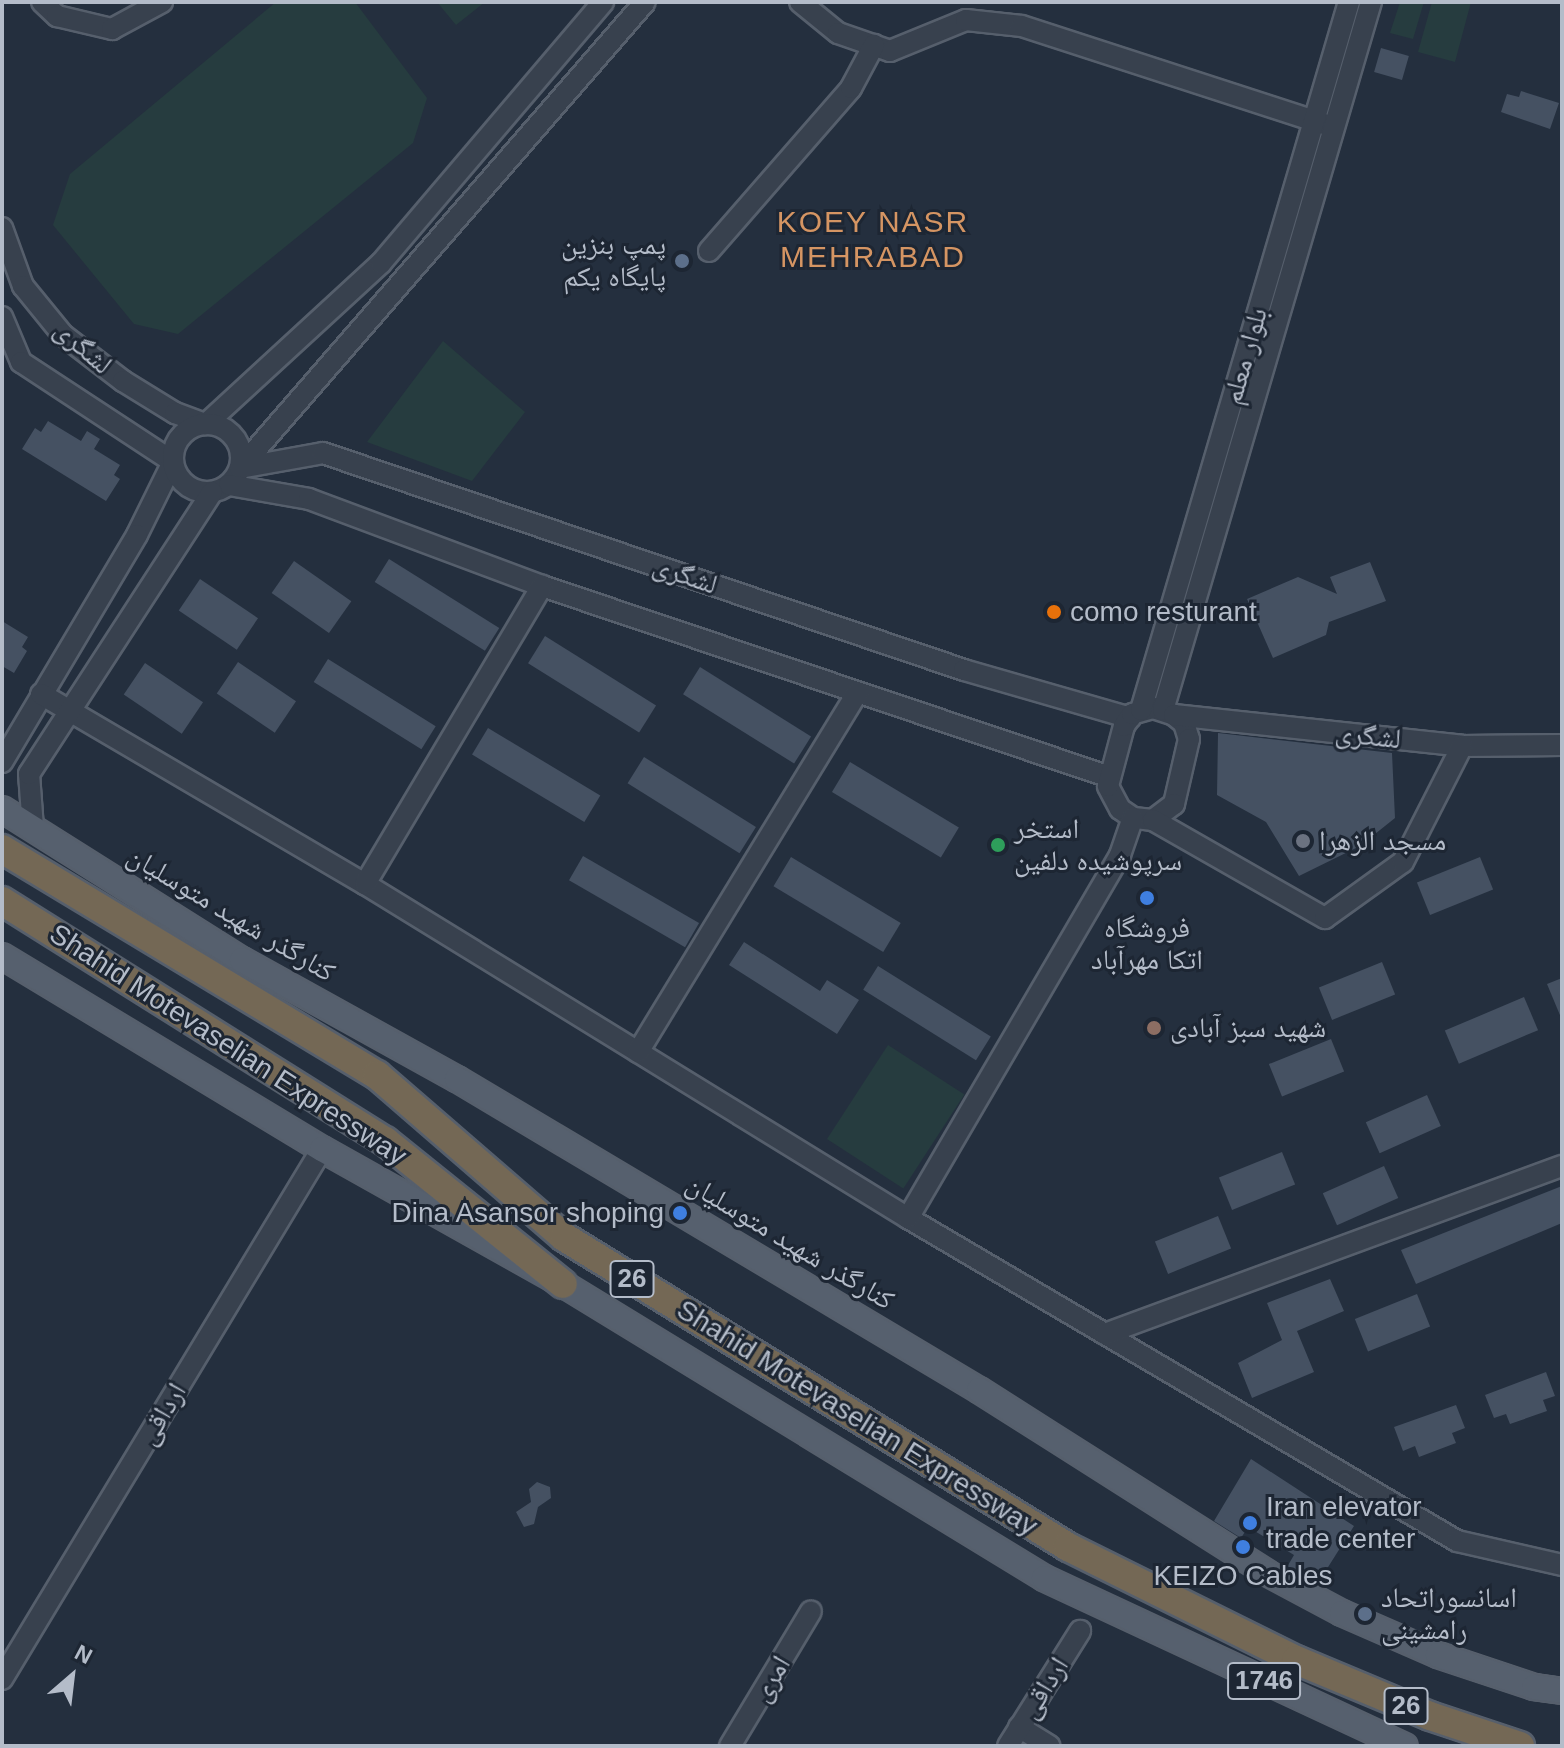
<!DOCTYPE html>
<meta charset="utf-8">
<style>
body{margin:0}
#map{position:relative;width:1564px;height:1748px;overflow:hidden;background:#242f3e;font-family:Arial,"Noto Naskh Arabic",sans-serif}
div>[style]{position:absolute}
.green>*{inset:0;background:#263c3f;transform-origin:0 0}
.building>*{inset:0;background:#455162;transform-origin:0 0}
.roads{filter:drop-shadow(2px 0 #565f6c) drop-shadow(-2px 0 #565f6c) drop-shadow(0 2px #565f6c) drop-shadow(0 -2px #565f6c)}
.minor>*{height:20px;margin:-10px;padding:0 10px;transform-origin:10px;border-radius:10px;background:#38414e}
.minor>.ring{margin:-10px;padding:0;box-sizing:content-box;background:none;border:20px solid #38414e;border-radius:50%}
.major>*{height:24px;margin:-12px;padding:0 12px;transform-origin:12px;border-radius:12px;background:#56606e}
.highway>*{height:28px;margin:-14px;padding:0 14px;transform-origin:14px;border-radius:14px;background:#746855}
.dots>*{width:22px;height:22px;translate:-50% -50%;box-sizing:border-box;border:4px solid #1d2633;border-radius:50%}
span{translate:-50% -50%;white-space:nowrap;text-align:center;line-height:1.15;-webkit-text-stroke:6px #1d2633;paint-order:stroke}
.shield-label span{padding:2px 6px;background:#1d2633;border:2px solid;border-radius:6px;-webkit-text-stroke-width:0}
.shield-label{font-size:26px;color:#b4bcc9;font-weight:700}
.poi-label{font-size:28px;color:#b4bcc9}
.right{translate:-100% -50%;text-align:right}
.left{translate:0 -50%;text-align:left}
.street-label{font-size:28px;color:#b4bcc9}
.neighbourhood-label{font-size:30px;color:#d59563;letter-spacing:2px}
.frame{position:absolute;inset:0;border:4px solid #b4bcc9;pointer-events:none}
.north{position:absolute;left:32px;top:1636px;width:80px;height:80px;-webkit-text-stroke:6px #1d2633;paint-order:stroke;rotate:28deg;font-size:22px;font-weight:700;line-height:32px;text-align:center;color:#b4bcc9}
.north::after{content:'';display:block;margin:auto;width:28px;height:36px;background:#b4bcc9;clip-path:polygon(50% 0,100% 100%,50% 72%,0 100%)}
</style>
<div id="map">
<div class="green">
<div style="clip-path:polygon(276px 2px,355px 2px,427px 98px,413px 143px,178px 334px,134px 324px,53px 225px,70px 174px)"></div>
<div style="clip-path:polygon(437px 2px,485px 2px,456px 25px)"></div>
<div style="clip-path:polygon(1400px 2px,1424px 2px,1413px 39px,1390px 33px)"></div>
<div style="clip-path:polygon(1432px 2px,1471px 2px,1455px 62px,1418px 52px)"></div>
<div style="clip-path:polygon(443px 341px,525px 412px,472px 481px,367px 442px)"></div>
<div style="left:888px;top:1045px;width:91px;height:112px;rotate:33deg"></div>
</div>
<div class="building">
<div style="left:1381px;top:48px;width:29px;height:25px;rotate:16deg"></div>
<div style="clip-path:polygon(1521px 91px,1559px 103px,1550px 129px,1501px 112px,1507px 94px,1519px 97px)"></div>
<div style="clip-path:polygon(48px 421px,81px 441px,87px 431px,100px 439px,94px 449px,120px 465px,114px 475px,120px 479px,106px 501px,22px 449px,35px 428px,41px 432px)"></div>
<div style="left:389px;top:559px;width:130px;height:27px;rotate:32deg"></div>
<div style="left:294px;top:561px;width:70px;height:39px;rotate:35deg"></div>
<div style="clip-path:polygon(1370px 562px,1386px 601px,1329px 622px,1326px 635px,1273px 658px,1247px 599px,1298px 577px,1337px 594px,1330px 577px)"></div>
<div style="left:200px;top:579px;width:70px;height:38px;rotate:34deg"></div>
<div style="clip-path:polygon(2px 621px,28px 637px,22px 647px,27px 651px,14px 673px,2px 666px)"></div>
<div style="left:545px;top:636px;width:131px;height:32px;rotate:32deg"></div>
<div style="left:328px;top:659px;width:127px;height:27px;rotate:32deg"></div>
<div style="left:238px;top:662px;width:70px;height:38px;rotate:34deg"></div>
<div style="left:145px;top:663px;width:70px;height:38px;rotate:34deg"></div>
<div style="left:700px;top:667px;width:131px;height:32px;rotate:32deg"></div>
<div style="left:488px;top:728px;width:131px;height:31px;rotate:31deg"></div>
<div style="clip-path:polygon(1218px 733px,1392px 753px,1395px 818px,1360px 846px,1299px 876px,1266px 822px,1217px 795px)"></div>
<div style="left:644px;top:757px;width:132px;height:31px;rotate:32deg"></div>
<div style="left:850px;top:762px;width:127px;height:35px;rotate:31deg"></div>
<div style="left:583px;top:856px;width:134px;height:28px;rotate:30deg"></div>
<div style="left:791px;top:857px;width:128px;height:34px;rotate:31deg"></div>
<div style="left:1480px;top:857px;width:35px;height:68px;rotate:68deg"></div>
<div style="clip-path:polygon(744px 942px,820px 991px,827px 980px,859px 1000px,837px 1034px,729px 965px)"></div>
<div style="left:1382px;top:962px;width:35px;height:68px;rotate:68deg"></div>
<div style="left:878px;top:966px;width:133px;height:28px;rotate:32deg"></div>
<div style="clip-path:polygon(1562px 978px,1562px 1020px,1547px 984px)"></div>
<div style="left:1524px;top:997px;width:36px;height:86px;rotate:67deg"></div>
<div style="left:1331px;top:1039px;width:35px;height:67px;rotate:68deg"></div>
<div style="left:1427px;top:1095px;width:34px;height:67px;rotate:66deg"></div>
<div style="left:1282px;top:1152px;width:35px;height:68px;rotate:68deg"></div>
<div style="left:1384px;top:1166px;width:35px;height:67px;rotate:66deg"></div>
<div style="clip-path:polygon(1562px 1186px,1562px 1223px,1416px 1284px,1401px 1250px)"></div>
<div style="left:1218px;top:1216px;width:35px;height:68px;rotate:68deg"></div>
<div style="clip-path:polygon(1330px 1279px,1344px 1311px,1297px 1331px,1314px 1372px,1252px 1398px,1238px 1363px,1282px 1340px,1267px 1303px)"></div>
<div style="left:1417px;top:1294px;width:35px;height:67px;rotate:68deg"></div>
<div style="clip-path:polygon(1546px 1372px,1555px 1396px,1543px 1400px,1547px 1411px,1510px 1424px,1506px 1414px,1494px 1418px,1485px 1395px)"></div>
<div style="clip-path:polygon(1456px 1405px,1465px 1428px,1452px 1433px,1456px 1443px,1419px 1457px,1415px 1446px,1403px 1451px,1394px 1427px)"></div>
<div style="clip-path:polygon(1251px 1459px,1354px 1526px,1318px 1583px,1287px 1567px,1294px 1555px,1248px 1527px,1241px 1538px,1214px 1521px)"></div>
<div style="clip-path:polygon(537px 1482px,550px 1487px,551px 1498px,538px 1507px,534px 1524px,524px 1527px,516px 1512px,531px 1502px,529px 1489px)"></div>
</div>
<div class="roads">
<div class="minor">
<div style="left:42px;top:2px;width:21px;rotate:43deg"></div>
<div style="left:57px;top:16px;width:57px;rotate:13.3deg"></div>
<div style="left:112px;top:29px;width:57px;rotate:-28.4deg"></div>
<div style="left:800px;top:2px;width:49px;rotate:39.2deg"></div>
<div style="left:838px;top:33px;width:55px;rotate:19.1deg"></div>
<div style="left:890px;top:51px;width:82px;rotate:-22.2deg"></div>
<div style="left:966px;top:20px;width:56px;rotate:6.1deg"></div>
<div style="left:1022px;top:26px;width:318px;rotate:18deg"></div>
<div style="left:2px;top:228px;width:62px;rotate:70.1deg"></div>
<div style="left:23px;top:286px;width:63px;rotate:50.8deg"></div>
<div style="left:63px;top:335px;width:76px;rotate:37.5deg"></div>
<div style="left:123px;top:381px;width:61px;rotate:31.6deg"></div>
<div style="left:175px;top:413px;width:33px;rotate:20deg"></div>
<div style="left:206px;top:424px;width:238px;rotate:-42.6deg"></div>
<div style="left:381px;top:263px;width:343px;rotate:-49.6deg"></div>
<div style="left:709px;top:251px;width:216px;rotate:-48.9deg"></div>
<div style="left:851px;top:88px;width:49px;rotate:-61.9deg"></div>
<div style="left:2px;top:317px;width:49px;rotate:67.1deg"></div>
<div style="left:21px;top:362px;width:182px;rotate:33.3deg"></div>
<div style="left:173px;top:462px;width:81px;rotate:116.3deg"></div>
<div style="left:137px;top:535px;width:264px;rotate:120.7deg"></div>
<div class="ring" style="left:173px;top:424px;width:48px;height:48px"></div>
<div style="left:240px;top:468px;width:84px;rotate:-10.2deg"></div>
<div style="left:323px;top:453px;width:677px;rotate:18.7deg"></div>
<div style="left:964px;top:670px;width:173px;rotate:16.1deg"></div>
<div style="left:240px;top:468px;width:617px;rotate:-49.01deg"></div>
<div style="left:229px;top:485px;width:81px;rotate:9.9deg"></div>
<div style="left:309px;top:499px;width:249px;rotate:20.5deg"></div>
<div style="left:542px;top:586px;width:599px;rotate:18.59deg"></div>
<div style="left:41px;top:694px;width:376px;rotate:30.4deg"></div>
<div style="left:365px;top:884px;width:637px;rotate:31.6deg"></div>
<div style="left:908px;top:1218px;width:637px;rotate:30.47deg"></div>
<div style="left:1457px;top:1541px;width:108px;rotate:12.9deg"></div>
<div style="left:1153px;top:708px;width:22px;rotate:18deg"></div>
<div style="left:1174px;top:715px;width:13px;rotate:39deg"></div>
<div style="left:1184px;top:723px;width:17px;rotate:73deg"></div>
<div style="left:1189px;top:739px;width:67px;rotate:103deg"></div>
<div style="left:1174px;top:804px;width:26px;rotate:143deg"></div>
<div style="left:1153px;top:820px;width:20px;rotate:-174deg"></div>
<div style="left:1133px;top:818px;width:16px;rotate:-145deg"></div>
<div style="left:1120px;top:809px;width:26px;rotate:-118deg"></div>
<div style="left:1108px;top:786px;width:62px;rotate:-75.1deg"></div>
<div style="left:1124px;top:726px;width:14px;rotate:-56deg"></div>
<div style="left:1132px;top:714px;width:22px;rotate:-16deg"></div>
<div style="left:1141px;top:710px;width:738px;rotate:-73.63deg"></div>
<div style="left:1163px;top:710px;width:738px;rotate:-73.63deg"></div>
<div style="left:1174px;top:715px;width:290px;rotate:6.1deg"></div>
<div style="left:1462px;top:746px;width:100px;rotate:-0.6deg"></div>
<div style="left:1153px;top:820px;width:198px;rotate:29.7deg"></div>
<div style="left:1325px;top:918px;width:96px;rotate:-35.7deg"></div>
<div style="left:1403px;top:862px;width:130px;rotate:-63deg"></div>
<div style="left:33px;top:828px;width:54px;rotate:-94.2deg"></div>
<div style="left:29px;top:774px;width:336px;rotate:-57deg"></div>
<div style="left:365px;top:884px;width:347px;rotate:-59.3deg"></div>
<div style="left:638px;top:1052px;width:421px;rotate:-58.6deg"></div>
<div style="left:908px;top:1218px;width:420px;rotate:-59.7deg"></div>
<div style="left:1120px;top:855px;width:39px;rotate:-71deg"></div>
<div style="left:1105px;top:1334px;width:487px;rotate:-20.2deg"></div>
<div style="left:2px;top:1679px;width:619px;rotate:-58.88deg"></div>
<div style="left:1019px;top:1727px;width:36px;rotate:32deg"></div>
<div style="left:730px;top:1746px;width:157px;rotate:-59deg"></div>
<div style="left:1008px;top:1746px;width:136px;rotate:-57.9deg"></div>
</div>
<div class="major">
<div style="left:2px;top:809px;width:284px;rotate:32.2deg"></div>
<div style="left:242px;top:960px;width:246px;rotate:29deg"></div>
<div style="left:457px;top:1079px;width:608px;rotate:30.79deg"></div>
<div style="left:979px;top:1390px;width:341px;rotate:32.4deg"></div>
<div style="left:1267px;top:1573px;width:85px;rotate:28.1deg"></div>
<div style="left:1342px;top:1613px;width:105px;rotate:23.6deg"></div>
<div style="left:1438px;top:1655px;width:101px;rotate:18.4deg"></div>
<div style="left:1534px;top:1687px;width:28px;rotate:8deg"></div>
<div style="left:2px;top:956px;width:374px;rotate:31.1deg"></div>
<div style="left:322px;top:1149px;width:276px;rotate:29.3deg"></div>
<div style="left:563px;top:1284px;width:564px;rotate:31.43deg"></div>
<div style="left:1044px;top:1578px;width:398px;rotate:25deg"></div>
</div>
<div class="highway">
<div style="left:2px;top:849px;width:438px;rotate:31.1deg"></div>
<div style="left:377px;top:1075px;width:247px;rotate:40.9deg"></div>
<div style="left:564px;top:1237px;width:592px;rotate:31.59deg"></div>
<div style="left:1068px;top:1547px;width:254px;rotate:26.4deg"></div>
<div style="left:1296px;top:1660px;width:145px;rotate:22.7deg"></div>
<div style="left:1430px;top:1716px;width:95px;rotate:18.4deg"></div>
<div style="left:2px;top:901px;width:452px;rotate:32.1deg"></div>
<div style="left:385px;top:1141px;width:228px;rotate:38.8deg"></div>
</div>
</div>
<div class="dots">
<div style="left:682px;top:261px;background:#5c6f8a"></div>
<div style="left:1054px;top:612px;background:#e8710a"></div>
<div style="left:1303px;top:841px;background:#6b7280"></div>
<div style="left:998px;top:845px;background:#2e9e5b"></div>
<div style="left:1147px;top:898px;background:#3f7fe0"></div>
<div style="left:1154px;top:1028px;background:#8d6e63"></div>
<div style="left:680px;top:1213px;background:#3f7fe0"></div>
<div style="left:1250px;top:1523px;background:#3f7fe0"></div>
<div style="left:1243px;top:1547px;background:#3f7fe0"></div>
<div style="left:1365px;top:1614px;background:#5c6f8a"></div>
</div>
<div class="shield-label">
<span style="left:632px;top:1279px">26</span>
<span style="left:1264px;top:1681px">1746</span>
<span style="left:1406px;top:1706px">26</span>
</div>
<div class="poi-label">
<span class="right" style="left:666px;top:261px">پمپ بنزين<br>پايگاه يكم</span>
<span class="left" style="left:1070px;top:612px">como resturant</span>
<span class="left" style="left:1014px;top:845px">استخر<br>سرپوشیده دلفین</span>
<span class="left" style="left:1319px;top:841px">مسجد الزهرا</span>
<span style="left:1147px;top:944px">فروشگاه<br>اتکا مهرآباد</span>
<span class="left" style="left:1170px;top:1028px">شهید سبز آبادی</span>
<span class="right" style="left:664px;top:1213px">Dina Asansor shoping</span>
<span class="left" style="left:1266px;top:1523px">Iran elevator<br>trade center</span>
<span style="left:1243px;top:1576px">KEIZO Cables</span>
<span class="left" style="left:1381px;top:1614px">اسانسوراتحاد<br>رامشینی</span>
</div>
<div class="street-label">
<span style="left:83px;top:347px;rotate:41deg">لشگری</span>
<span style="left:1245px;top:356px;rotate:-74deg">بلوار معلم</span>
<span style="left:685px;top:575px;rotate:19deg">لشگری</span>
<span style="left:1368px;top:736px;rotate:6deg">لشگری</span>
<span style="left:231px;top:914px;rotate:31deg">کنارگذر شهید متوسلیان</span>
<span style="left:228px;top:1045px;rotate:33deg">Shahid Motevaselian Expressway</span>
<span style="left:790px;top:1242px;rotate:31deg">کنارگذر شهید متوسلیان</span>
<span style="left:162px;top:1414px;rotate:-59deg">ارداقی</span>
<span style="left:857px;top:1418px;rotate:32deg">Shahid Motevaselian Expressway</span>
<span style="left:771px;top:1679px;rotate:-59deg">امری</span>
<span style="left:1044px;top:1688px;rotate:-58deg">ارداقی</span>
</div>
<div class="neighbourhood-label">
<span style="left:873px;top:239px">KOEY NASR<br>MEHRABAD</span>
</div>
<div class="frame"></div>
<div class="north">N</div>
</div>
